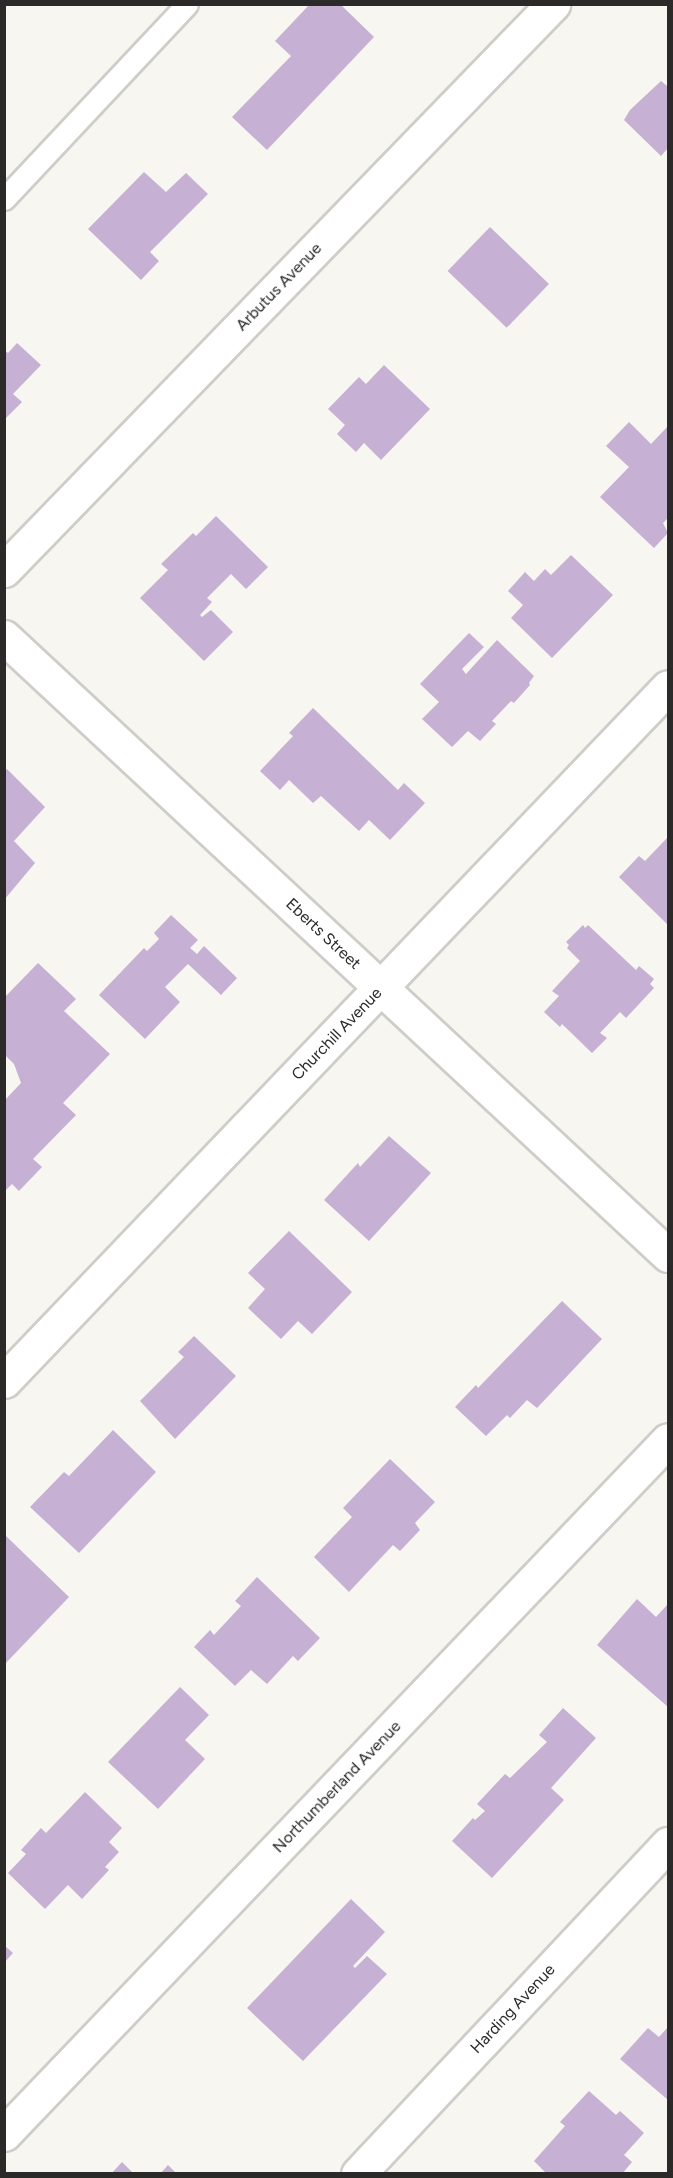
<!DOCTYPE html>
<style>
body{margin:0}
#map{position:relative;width:673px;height:2178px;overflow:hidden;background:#f7f6f1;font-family:Figtree,sans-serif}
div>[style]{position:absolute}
.building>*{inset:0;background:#c6b0d3;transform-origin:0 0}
.roads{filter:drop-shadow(2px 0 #cecdc8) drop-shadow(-2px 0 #cecdc8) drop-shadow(0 2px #cecdc8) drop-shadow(0 -2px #cecdc8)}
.service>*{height:21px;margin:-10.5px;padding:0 10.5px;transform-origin:10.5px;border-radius:10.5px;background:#fff}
.minor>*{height:33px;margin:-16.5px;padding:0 16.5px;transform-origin:16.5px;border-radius:16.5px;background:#fff}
span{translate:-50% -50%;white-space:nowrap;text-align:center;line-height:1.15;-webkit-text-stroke:4.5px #fff;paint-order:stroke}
.street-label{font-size:16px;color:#2b2a29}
.frame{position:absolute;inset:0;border:6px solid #2b2a29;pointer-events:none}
</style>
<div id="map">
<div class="building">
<div style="clip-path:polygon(310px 4px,340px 4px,374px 37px,267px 150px,232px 117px,291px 56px,275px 41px)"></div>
<div style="clip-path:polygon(661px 81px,667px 86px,668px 84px,668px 148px,661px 156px,624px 120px,630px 110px)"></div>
<div style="clip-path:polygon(144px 172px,166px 192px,186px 173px,208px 194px,150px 252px,159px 261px,141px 280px,88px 229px)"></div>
<div style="left:490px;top:227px;width:82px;height:61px;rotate:44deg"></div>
<div style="clip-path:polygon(17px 343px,41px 365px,13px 394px,22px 402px,4px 420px,4px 350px,8px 353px)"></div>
<div style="clip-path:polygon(384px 365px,430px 409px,381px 460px,364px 443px,356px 452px,337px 434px,345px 425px,328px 409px,359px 377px,366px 384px)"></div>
<div style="clip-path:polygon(629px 422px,651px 444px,668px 426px,668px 518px,663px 523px,668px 533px,654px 548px,600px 497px,629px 467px,606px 446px)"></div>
<div style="clip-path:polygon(216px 516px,268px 567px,246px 589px,231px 574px,207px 598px,212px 602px,200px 615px,202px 617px,211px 610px,233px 632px,204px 661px,140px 598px,168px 570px,161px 564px,193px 533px,196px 536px)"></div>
<div style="clip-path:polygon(571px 555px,613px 595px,552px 658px,511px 618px,523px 605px,508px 591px,525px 572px,534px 581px,545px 569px,551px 575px)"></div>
<div style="clip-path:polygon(469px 633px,484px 647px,462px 669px,466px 674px,497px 640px,534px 676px,529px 683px,530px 685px,514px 703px,511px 701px,492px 721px,496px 724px,480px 741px,468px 731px,452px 747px,422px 719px,439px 702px,420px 684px)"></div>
<div style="clip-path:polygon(313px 708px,398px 790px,404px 783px,425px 803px,390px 840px,369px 820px,359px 831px,321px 796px,313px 803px,289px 780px,280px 790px,260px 771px,293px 736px,289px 733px)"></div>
<div style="clip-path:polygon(7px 769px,45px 807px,14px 841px,35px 863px,4px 900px,4px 771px)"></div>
<div style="clip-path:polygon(668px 837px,668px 925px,619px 877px,639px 856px,645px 861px)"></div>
<div style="clip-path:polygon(171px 915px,198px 940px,190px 948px,197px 954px,204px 946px,237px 978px,221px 995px,188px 964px,165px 987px,180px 1002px,145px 1039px,99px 995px,144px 948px,147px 951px,159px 939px,154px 933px)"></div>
<div style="clip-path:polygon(583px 925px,585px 928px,588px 925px,636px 970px,639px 966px,654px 979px,650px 984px,654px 988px,626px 1018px,620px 1012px,600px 1033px,607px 1038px,592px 1053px,562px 1024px,560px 1027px,544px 1012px,559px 996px,552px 991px,580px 961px,567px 948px,569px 945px,566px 942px)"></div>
<div style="clip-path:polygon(38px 963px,76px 999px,64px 1011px,110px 1054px,63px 1103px,76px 1115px,33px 1159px,42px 1167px,19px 1191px,12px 1184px,4px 1192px,4px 1101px,21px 1083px,14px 1064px,4px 1054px,4px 998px)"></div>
<div style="clip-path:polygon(389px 1136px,431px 1173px,369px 1241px,324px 1200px,358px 1163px,360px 1167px)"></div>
<div style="clip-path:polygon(289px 1231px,352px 1292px,312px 1334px,298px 1321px,281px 1339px,248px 1308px,265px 1289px,248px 1273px)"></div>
<div style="clip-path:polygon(562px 1301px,602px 1339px,537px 1408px,527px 1400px,510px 1418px,507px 1415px,486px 1436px,455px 1407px,476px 1385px,478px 1388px)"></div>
<div style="clip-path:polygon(194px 1336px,236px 1376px,175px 1439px,140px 1401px,184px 1357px,178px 1352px)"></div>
<div style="clip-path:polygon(113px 1430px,156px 1472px,79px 1553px,30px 1507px,64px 1472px,69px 1476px)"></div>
<div style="clip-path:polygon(390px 1459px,435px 1502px,415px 1523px,420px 1530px,400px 1551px,393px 1545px,349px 1592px,314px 1557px,352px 1517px,343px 1508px)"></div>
<div style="clip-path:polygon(6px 1536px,69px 1597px,4px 1665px,4px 1537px)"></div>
<div style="clip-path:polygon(257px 1577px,320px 1638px,298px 1661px,293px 1656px,267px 1684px,251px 1670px,235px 1686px,194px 1647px,210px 1630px,214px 1635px,241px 1606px,235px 1601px)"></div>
<div style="clip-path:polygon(637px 1599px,656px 1617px,668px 1604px,668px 1707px,597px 1645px)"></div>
<div style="clip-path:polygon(180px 1687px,209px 1715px,185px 1740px,205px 1759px,158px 1809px,108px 1762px)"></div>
<div style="clip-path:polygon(563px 1708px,596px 1738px,551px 1788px,564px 1800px,492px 1878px,452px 1841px,473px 1818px,475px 1820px,485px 1811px,477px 1804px,505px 1774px,510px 1778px,547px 1742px,539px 1735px)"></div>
<div style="clip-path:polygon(85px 1792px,122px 1828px,109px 1842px,119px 1852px,105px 1867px,109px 1870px,82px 1899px,68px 1885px,45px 1909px,8px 1873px,26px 1854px,21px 1850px,41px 1828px,46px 1833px)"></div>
<div style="clip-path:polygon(351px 1899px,385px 1932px,353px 1966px,355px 1968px,367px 1956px,387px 1974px,303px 2061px,247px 2008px)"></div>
<div style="clip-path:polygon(4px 1945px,13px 1953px,4px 1963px)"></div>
<div style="clip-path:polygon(668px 2027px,668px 2100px,620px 2059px,648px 2028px,659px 2037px)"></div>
<div style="clip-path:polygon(589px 2091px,616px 2115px,620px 2111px,644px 2133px,624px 2155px,632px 2162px,622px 2174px,547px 2174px,534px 2161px,565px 2126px,560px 2122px)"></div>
<div style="clip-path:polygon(122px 2162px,134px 2174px,111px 2174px)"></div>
<div style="clip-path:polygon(168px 2165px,177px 2174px,160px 2174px)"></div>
</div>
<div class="roads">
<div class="service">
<div style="left:4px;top:199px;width:267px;rotate:-46.8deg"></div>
</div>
<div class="minor">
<div style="left:4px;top:570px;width:789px;rotate:-45.87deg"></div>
<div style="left:4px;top:637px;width:907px;rotate:42.95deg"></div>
<div style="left:4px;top:1381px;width:960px;rotate:-46.27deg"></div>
<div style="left:4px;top:2134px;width:960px;rotate:-46.27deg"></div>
<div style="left:358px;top:2174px;width:453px;rotate:-46.8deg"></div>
</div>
</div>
<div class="street-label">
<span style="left:279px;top:287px;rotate:-46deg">Arbutus Avenue</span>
<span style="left:323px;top:934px;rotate:43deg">Eberts Street</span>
<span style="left:337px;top:1034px;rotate:-46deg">Churchill Avenue</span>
<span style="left:337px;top:1787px;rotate:-46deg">Northumberland Avenue</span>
<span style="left:513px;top:2009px;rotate:-47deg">Harding Avenue</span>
</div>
<div class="frame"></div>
</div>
